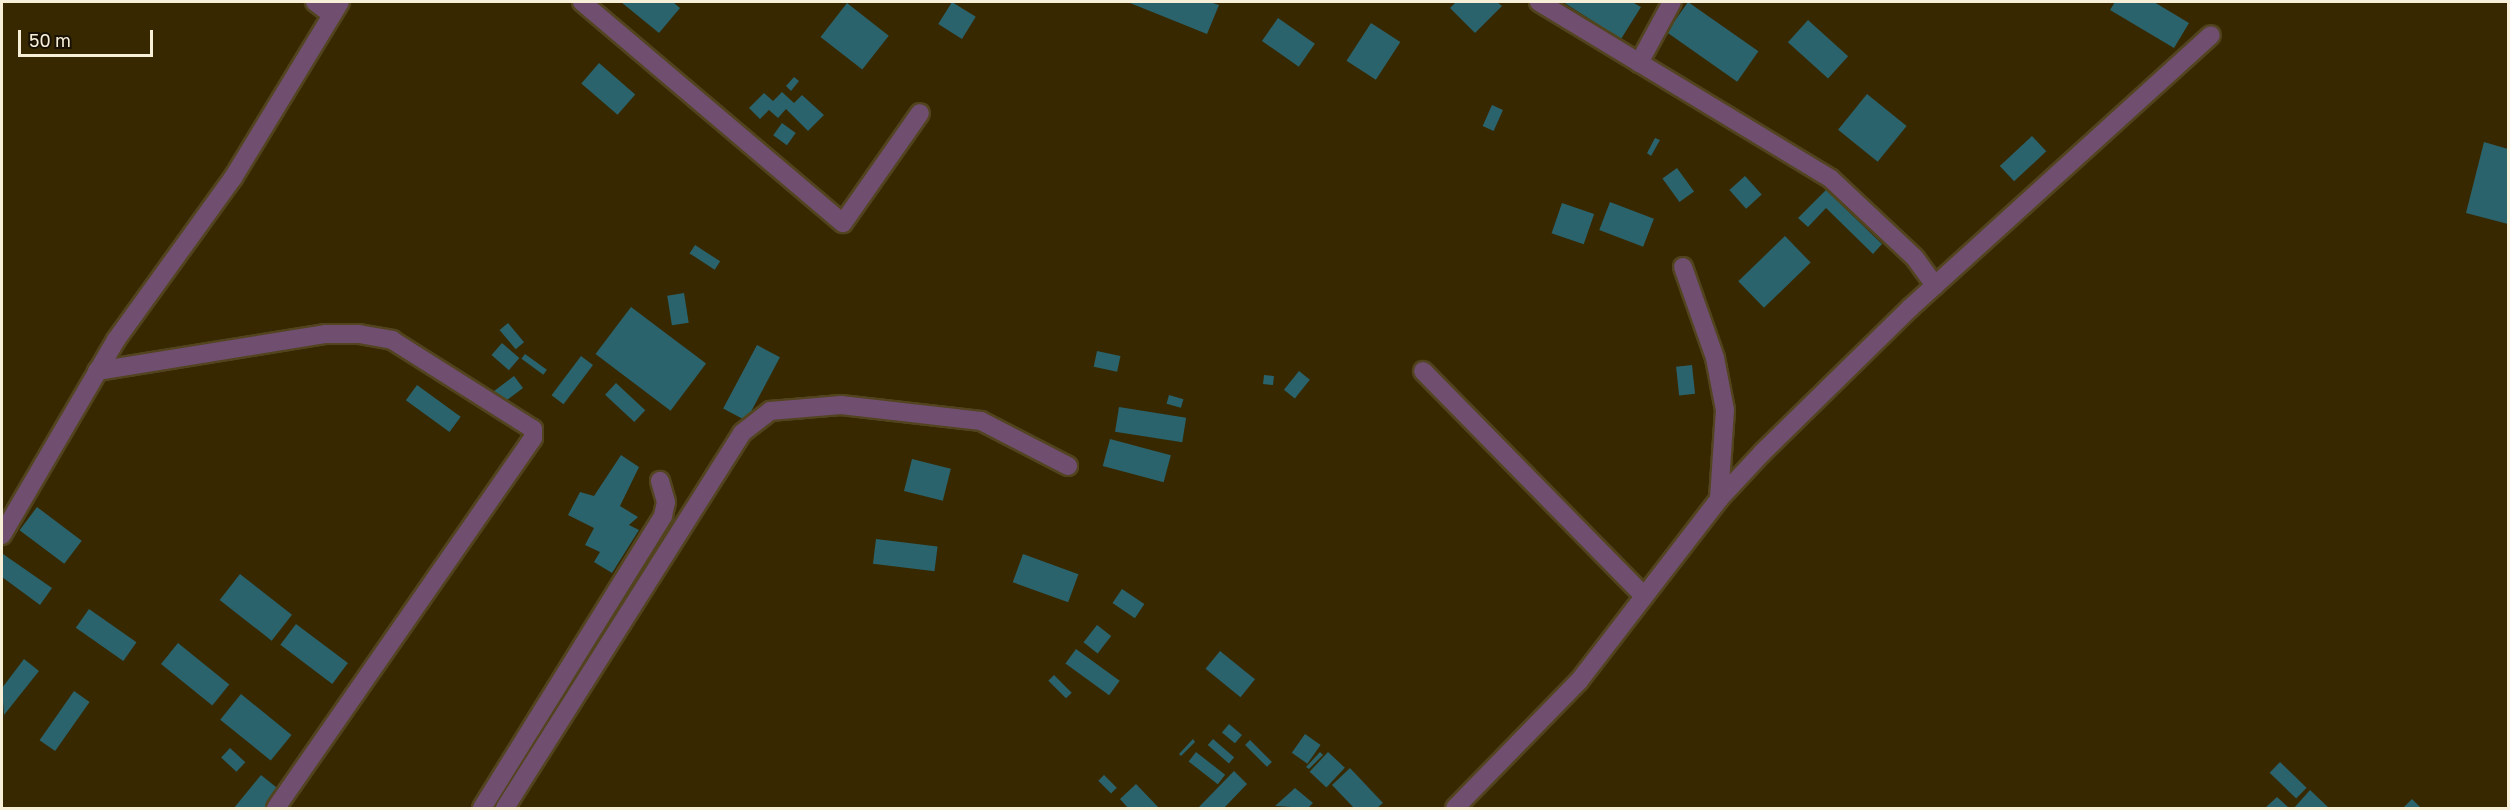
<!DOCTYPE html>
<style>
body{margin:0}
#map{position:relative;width:2510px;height:810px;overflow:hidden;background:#372800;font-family:"Golos Text",sans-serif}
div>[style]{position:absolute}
.building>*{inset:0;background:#2a636b;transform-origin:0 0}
.roads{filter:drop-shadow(2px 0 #52441e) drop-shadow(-2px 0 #52441e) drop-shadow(0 2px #52441e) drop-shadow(0 -2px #52441e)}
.minor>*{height:18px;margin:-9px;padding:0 9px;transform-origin:9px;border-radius:9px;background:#704e70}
span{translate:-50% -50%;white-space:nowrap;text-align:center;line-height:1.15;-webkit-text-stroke:4.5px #191204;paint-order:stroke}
.frame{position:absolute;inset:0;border:3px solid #f8efd9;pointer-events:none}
.scale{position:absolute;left:18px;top:30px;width:135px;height:27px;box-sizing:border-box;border:3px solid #f8efd9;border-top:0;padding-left:8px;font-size:18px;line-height:21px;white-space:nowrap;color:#f8efd9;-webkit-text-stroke:4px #191204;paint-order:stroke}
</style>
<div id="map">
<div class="building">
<div style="clip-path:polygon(621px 2px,673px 2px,680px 8px,659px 33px)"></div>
<div style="left:952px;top:2px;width:28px;height:26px;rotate:32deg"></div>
<div style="clip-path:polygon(1210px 2px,1219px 5px,1207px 34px,1130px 3px)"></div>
<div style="clip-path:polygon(1456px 2px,1497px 2px,1502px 6px,1475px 33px,1450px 8px)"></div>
<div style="clip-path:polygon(1563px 2px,1632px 2px,1641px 7px,1621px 39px)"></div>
<div style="left:1688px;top:2px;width:86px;height:37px;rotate:35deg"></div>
<div style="clip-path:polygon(2115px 2px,2154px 2px,2189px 23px,2174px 48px,2110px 10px)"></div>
<div style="left:847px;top:3px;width:53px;height:43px;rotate:38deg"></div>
<div style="left:1278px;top:18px;width:45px;height:28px;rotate:35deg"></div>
<div style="left:1808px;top:20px;width:54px;height:30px;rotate:42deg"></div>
<div style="left:1371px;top:23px;width:35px;height:45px;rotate:33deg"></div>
<div style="left:599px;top:63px;width:48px;height:27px;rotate:41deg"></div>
<div style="clip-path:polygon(794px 77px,799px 81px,791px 91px,786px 86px)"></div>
<div style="clip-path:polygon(782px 92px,794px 103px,802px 95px,824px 115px,808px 131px,786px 109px,778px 118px,769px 110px,760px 119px,749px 108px,764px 93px,773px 101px)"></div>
<div style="left:1867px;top:94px;width:51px;height:46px;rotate:39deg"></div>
<div style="left:1492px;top:105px;width:12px;height:23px;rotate:24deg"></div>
<div style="left:782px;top:123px;width:17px;height:15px;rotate:36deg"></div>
<div style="left:2032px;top:136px;width:21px;height:44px;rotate:47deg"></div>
<div style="clip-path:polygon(1655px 138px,1660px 140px,1651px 156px,1647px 153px)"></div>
<div style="clip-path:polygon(2484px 142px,2508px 149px,2508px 224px,2466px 213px)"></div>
<div style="left:1677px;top:168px;width:29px;height:18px;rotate:54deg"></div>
<div style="left:1745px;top:176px;width:25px;height:21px;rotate:48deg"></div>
<div style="clip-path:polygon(1826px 190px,1882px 244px,1873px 254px,1826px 208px,1808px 227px,1798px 218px)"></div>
<div style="left:1610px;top:202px;width:47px;height:30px;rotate:21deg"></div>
<div style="left:1562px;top:203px;width:34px;height:32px;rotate:19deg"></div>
<div style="left:1785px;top:236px;width:37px;height:65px;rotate:46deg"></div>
<div style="left:695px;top:245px;width:30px;height:10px;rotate:33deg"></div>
<div style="left:684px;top:293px;width:30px;height:17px;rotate:81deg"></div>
<div style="left:631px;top:307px;width:94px;height:59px;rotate:37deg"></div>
<div style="left:508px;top:323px;width:25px;height:11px;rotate:50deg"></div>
<div style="left:502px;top:343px;width:23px;height:16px;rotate:41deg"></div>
<div style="left:757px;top:345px;width:26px;height:72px;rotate:28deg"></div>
<div style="left:1097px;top:351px;width:24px;height:16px;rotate:12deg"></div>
<div style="left:525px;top:354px;width:27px;height:6px;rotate:36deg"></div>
<div style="left:581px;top:356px;width:15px;height:49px;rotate:37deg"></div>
<div style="left:1692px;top:365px;width:29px;height:16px;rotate:84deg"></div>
<div style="left:1299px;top:371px;width:14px;height:24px;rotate:39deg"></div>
<div style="left:1264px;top:375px;width:10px;height:9px;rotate:6deg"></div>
<div style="left:514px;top:376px;width:15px;height:29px;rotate:53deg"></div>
<div style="left:616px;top:383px;width:40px;height:16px;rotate:43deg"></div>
<div style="left:417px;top:385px;width:54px;height:19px;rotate:36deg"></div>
<div style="left:1169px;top:395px;width:15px;height:9px;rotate:16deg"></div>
<div style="left:1119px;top:407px;width:68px;height:25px;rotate:9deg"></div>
<div style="left:1110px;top:439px;width:63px;height:28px;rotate:15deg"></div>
<div style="clip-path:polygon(621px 455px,639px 467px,620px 506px,638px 517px,629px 525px,639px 530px,612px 573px,594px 562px,600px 552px,585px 545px,594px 528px,568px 515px,580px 492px,594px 496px)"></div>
<div style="left:912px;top:459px;width:40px;height:33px;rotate:14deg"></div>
<div style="left:37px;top:507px;width:56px;height:29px;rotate:37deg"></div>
<div style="left:876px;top:539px;width:62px;height:25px;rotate:7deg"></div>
<div style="clip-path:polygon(3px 554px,52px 588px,40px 605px,2px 577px)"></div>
<div style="left:1023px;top:554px;width:59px;height:30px;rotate:20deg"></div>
<div style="left:240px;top:574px;width:66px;height:33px;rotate:38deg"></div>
<div style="left:1122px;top:589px;width:27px;height:17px;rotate:34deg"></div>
<div style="left:89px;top:609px;width:58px;height:23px;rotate:35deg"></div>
<div style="left:296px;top:624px;width:65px;height:26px;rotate:37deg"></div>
<div style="left:1097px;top:625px;width:18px;height:22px;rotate:38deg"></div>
<div style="left:178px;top:643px;width:66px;height:27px;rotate:39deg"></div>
<div style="left:1076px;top:649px;width:54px;height:18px;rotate:36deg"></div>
<div style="left:1220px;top:651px;width:45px;height:23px;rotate:39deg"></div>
<div style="clip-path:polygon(24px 659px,39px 671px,4px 715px,2px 688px)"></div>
<div style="left:1054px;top:675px;width:25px;height:8px;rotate:45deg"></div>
<div style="left:74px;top:691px;width:19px;height:60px;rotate:35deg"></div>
<div style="left:241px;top:694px;width:65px;height:33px;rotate:39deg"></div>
<div style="left:1229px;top:724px;width:17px;height:11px;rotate:40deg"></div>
<div style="left:1305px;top:734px;width:19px;height:23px;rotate:35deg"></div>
<div style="clip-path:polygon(1193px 739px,1195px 742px,1181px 756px,1179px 754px)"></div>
<div style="left:1213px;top:739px;width:28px;height:8px;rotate:41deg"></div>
<div style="left:1250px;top:740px;width:31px;height:7px;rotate:45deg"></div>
<div style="left:230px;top:748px;width:21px;height:13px;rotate:43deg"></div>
<div style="left:1196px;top:752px;width:37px;height:12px;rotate:38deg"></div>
<div style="clip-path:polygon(1320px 752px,1323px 755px,1309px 769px,1306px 767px)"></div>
<div style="left:1328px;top:752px;width:23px;height:27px;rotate:43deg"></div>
<div style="left:2280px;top:762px;width:37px;height:15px;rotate:44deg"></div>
<div style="clip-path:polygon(1350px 768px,1383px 803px,1377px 808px,1354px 808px,1332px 785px)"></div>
<div style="clip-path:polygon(1234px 771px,1247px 784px,1224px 808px,1198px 808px)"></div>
<div style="clip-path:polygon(261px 775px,281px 791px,267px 808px,234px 808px)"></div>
<div style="left:1104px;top:775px;width:18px;height:8px;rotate:45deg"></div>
<div style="clip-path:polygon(1136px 784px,1159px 808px,1128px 808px,1120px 799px)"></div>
<div style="clip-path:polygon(1295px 788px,1313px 803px,1308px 808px,1275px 806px)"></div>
<div style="clip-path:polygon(2310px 790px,2329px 808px,2294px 808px)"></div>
<div style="clip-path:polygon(2277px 797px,2289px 808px,2265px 808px)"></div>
<div style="clip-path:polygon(2412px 799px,2421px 808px,2403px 808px)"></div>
</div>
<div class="roads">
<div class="minor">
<div style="left:315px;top:2px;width:21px;rotate:37deg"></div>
<div style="left:582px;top:2px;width:342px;rotate:40.3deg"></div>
<div style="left:843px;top:223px;width:134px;rotate:-55deg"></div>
<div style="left:1539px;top:2px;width:341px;rotate:31.2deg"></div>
<div style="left:1831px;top:179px;width:115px;rotate:43.2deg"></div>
<div style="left:1915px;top:258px;width:34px;rotate:54deg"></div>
<div style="left:1639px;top:63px;width:69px;rotate:-61.6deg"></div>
<div style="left:1683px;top:267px;width:96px;rotate:70.6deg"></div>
<div style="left:1715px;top:358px;width:53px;rotate:79.1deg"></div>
<div style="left:1725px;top:410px;width:89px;rotate:93.9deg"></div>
<div style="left:97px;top:371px;width:232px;rotate:-9.2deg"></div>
<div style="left:326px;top:334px;width:33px"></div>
<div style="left:359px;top:334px;width:34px;rotate:10deg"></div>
<div style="left:392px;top:340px;width:167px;rotate:32.3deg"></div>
<div style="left:533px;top:429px;width:9px;rotate:90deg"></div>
<div style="left:533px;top:438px;width:450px;rotate:124.8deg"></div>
<div style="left:1423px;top:371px;width:315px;rotate:45.5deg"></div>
<div style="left:2px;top:535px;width:226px;rotate:-59.7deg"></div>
<div style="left:116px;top:340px;width:200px;rotate:-54.2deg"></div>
<div style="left:233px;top:178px;width:206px;rotate:-58.7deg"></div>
<div style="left:482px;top:808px;width:344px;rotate:-58.2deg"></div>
<div style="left:663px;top:516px;width:14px;rotate:-78deg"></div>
<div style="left:666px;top:502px;width:22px;rotate:-106deg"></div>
<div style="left:505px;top:808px;width:444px;rotate:-57.7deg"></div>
<div style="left:742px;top:433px;width:36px;rotate:-38deg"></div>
<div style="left:770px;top:411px;width:71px;rotate:-4.8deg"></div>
<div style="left:841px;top:405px;width:141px;rotate:6.5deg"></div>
<div style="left:981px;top:421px;width:98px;rotate:27.3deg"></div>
<div style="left:1455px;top:808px;width:177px;rotate:-45.7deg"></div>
<div style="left:1579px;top:681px;width:230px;rotate:-52.4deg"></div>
<div style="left:1719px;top:499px;width:64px;rotate:-46.9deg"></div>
<div style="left:1763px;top:452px;width:206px;rotate:-44.4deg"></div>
<div style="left:1910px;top:308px;width:406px;rotate:-42.2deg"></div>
</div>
</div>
<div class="frame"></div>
<div class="scale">50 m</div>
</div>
